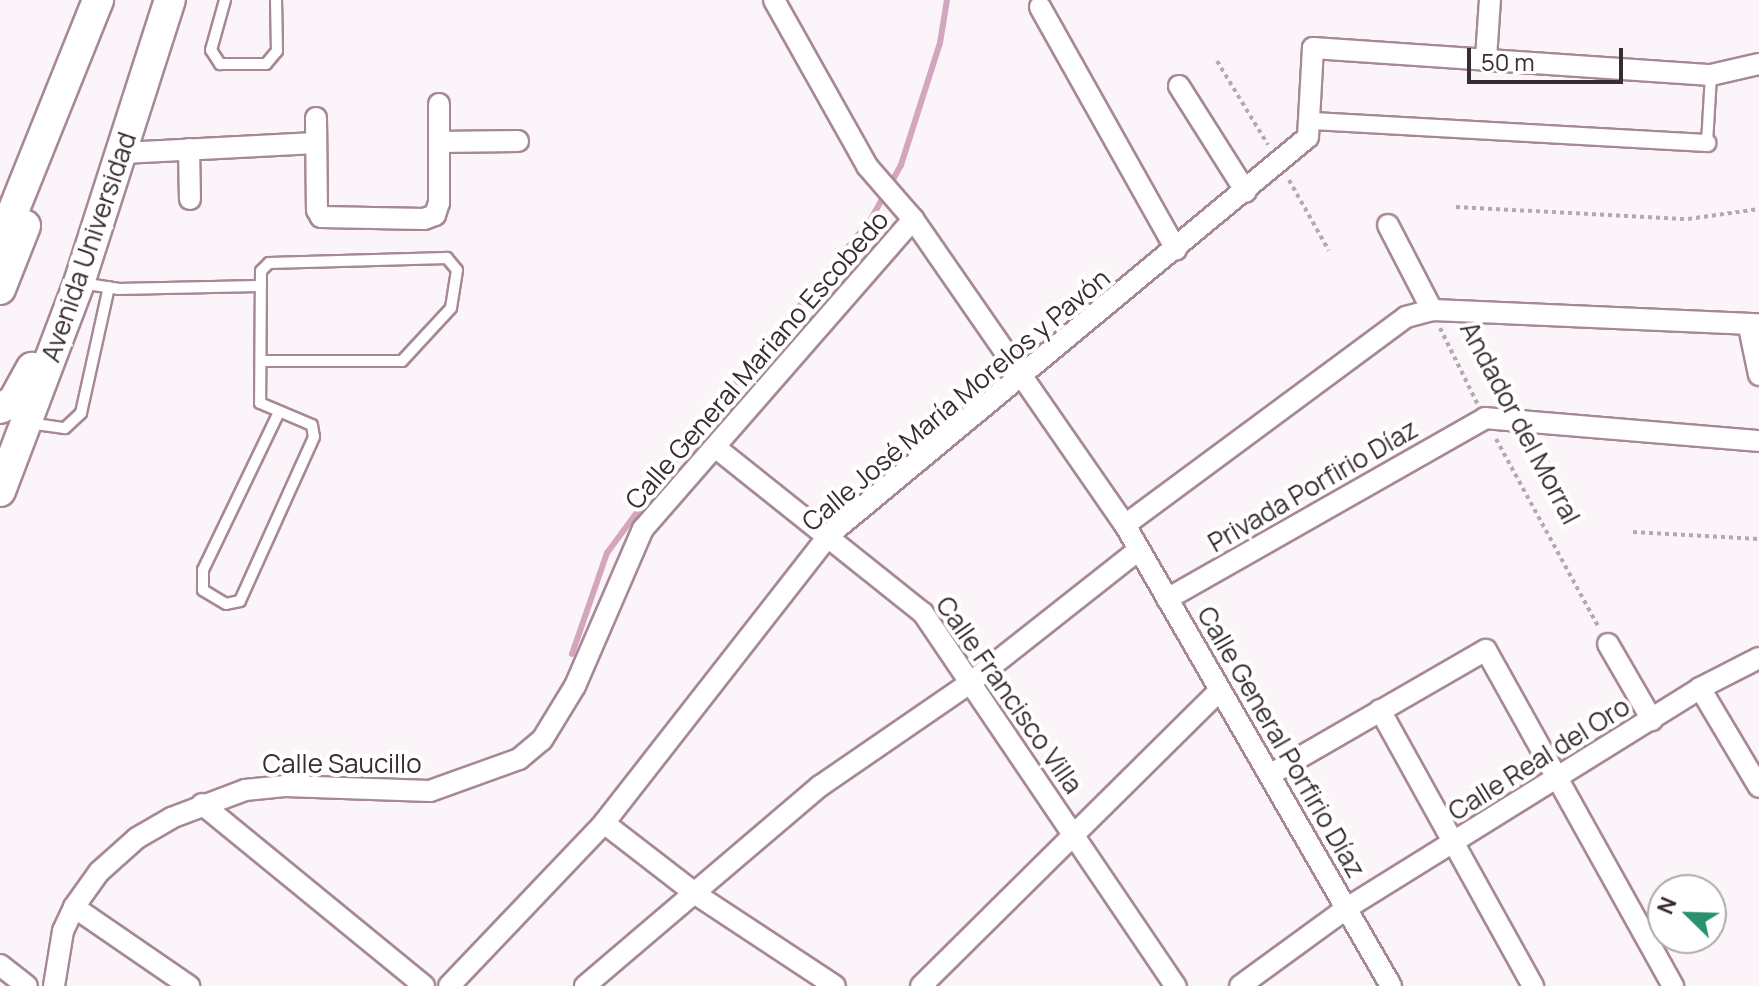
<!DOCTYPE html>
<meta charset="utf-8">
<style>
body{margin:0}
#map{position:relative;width:1759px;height:986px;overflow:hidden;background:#fbf4f8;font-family:Manrope,sans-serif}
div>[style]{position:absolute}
.stream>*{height:6px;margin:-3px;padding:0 3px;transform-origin:3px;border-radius:3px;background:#d3a6bd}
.path>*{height:4px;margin-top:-2px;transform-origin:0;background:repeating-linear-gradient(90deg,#b3aaaf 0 4px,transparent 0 8px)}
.roads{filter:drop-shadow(2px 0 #a78898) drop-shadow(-2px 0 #a78898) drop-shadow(0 2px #a78898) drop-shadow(0 -2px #a78898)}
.service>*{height:10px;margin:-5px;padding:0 5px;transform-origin:5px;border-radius:5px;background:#fff}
.pedestrian>*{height:16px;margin:-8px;padding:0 8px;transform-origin:8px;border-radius:8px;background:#fff}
.minor>*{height:20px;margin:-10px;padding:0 10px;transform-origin:10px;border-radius:10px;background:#fff}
.secondary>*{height:30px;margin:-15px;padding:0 15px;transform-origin:15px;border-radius:15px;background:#fff}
span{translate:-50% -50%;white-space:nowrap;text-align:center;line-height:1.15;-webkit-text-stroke:8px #fff;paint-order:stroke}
.street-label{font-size:26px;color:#382b32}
.north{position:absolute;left:1647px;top:874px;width:80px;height:80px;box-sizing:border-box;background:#fff;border:2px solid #afaaad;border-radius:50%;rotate:293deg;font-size:22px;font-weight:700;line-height:32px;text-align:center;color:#382b32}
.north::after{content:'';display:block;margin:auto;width:28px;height:36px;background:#29916e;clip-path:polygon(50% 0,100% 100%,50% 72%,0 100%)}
.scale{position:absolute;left:1467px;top:48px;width:156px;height:36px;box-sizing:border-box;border:4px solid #382b32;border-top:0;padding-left:10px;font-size:24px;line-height:28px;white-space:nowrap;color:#382b32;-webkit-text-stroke:6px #fff;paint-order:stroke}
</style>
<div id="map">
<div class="stream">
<div style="left:572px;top:654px;width:107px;rotate:-70.9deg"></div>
<div style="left:607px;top:553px;width:162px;rotate:-53.6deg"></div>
<div style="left:703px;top:423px;width:264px;rotate:-50.5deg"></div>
<div style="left:871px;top:219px;width:62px;rotate:-60.9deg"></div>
<div style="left:901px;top:165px;width:128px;rotate:-72.3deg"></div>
<div style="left:940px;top:43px;width:44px;rotate:-80.8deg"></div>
</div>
<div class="path">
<div style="left:1217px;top:61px;width:98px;rotate:58.7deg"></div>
<div style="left:1289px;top:180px;width:81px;rotate:60.6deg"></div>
<div style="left:1456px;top:207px;width:232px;rotate:3deg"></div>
<div style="left:1688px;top:219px;width:72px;rotate:-8deg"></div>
<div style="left:1440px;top:328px;width:84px;rotate:63.7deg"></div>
<div style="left:1496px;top:439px;width:215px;rotate:61.4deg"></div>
<div style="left:1633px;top:532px;width:126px;rotate:3.2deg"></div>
</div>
<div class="roads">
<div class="service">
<div style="left:225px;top:0;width:52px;rotate:105.6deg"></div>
<div style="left:211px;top:50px;width:17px;rotate:57deg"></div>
<div style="left:220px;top:64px;width:46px"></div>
<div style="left:266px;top:64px;width:17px;rotate:-50deg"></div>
<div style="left:277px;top:51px;width:51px;rotate:-91.1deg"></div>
<div style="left:1707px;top:143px;width:68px;rotate:-86.6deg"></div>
<div style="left:81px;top:283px;width:37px;rotate:9deg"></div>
<div style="left:118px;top:289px;width:141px;rotate:-1.2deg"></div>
<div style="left:262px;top:361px;width:140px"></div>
<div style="left:402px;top:361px;width:72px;rotate:-47.2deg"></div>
<div style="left:451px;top:308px;width:38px;rotate:-81deg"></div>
<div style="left:457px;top:270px;width:16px;rotate:-130deg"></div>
<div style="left:447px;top:258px;width:178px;rotate:178.4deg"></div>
<div style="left:269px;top:263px;width:11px;rotate:135deg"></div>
<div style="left:261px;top:271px;width:132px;rotate:90.4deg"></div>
<div style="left:260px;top:403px;width:56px;rotate:22.9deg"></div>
<div style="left:312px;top:425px;width:12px;rotate:81deg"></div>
<div style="left:314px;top:437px;width:180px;rotate:114.3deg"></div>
<div style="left:240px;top:601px;width:14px;rotate:168deg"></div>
<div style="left:226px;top:604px;width:27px;rotate:-149deg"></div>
<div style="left:203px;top:590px;width:20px;rotate:-90deg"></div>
<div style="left:203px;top:570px;width:173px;rotate:-64.3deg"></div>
<div style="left:28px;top:423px;width:37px;rotate:8deg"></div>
<div style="left:65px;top:428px;width:22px;rotate:-43deg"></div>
<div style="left:81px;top:413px;width:129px;rotate:-77.5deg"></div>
</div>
<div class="pedestrian">
<div style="left:1312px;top:121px;width:396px;rotate:3.2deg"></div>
</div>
<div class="minor">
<div style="left:774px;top:0;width:190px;rotate:60.7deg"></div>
<div style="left:867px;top:166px;width:70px;rotate:49deg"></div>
<div style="left:913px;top:219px;width:372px;rotate:55.3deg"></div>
<div style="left:1125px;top:525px;width:532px;rotate:60.01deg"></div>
<div style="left:1040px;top:7px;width:278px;rotate:60.7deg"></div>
<div style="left:1486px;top:58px;width:58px;rotate:-86.1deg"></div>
<div style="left:1179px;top:86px;width:125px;rotate:57.7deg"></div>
<div style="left:316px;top:118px;width:92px;rotate:89.4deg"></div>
<div style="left:317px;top:210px;width:8px;rotate:60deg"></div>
<div style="left:321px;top:217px;width:103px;rotate:1.1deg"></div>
<div style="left:424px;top:219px;width:12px;rotate:-20deg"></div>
<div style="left:435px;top:215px;width:13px;rotate:-72deg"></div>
<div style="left:439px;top:203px;width:99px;rotate:-90deg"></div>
<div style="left:439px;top:142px;width:79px;rotate:-0.7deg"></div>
<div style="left:189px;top:149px;width:50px;rotate:88.9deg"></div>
<div style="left:123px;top:153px;width:193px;rotate:-3deg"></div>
<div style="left:1388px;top:225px;width:96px;rotate:62.6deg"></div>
<div style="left:1749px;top:327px;width:49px;rotate:78.2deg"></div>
<div style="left:715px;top:447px;width:266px;rotate:38.6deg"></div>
<div style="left:923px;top:613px;width:451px;rotate:55.9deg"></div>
<div style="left:1125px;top:525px;width:350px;rotate:-36.5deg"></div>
<div style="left:1406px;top:317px;width:27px;rotate:-15deg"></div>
<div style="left:1432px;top:310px;width:327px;rotate:2.5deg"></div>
<div style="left:1167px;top:599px;width:366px;rotate:-29.6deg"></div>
<div style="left:1485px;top:418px;width:275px;rotate:4.8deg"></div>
<div style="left:1608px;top:644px;width:88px;rotate:59.9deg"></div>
<div style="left:1700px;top:688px;width:115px;rotate:59.2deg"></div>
<div style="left:1380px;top:710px;width:316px;rotate:61deg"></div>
<div style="left:1271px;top:774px;width:248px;rotate:-30deg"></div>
<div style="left:1486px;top:650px;width:385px;rotate:60.9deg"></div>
<div style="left:202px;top:804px;width:287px;rotate:39.3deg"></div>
<div style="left:604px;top:823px;width:118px;rotate:37.7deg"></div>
<div style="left:697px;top:895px;width:165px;rotate:33.4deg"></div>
<div style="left:74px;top:907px;width:140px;rotate:34.5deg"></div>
<div style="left:0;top:965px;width:34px;rotate:38deg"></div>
<div style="left:54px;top:986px;width:56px;rotate:-80.7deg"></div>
<div style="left:63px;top:931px;width:26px;rotate:-65deg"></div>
<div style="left:74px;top:907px;width:43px;rotate:-54.5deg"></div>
<div style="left:99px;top:872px;width:51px;rotate:-41.8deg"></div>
<div style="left:137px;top:838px;width:39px;rotate:-30deg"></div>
<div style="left:171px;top:818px;width:79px;rotate:-20.7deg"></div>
<div style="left:245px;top:790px;width:40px;rotate:-5.7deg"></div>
<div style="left:285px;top:786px;width:145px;rotate:2deg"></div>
<div style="left:430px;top:791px;width:95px;rotate:-19.8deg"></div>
<div style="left:519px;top:759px;width:30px;rotate:-40deg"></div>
<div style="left:542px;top:740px;width:63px;rotate:-58.6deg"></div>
<div style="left:575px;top:686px;width:171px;rotate:-66.6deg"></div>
<div style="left:643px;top:529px;width:411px;rotate:-48.9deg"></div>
<div style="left:449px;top:986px;width:225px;rotate:-46.4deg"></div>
<div style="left:604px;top:823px;width:367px;rotate:-52deg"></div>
<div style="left:830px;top:534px;width:621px;rotate:-39.71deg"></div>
<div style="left:1308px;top:137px;width:89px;rotate:-86.8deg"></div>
<div style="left:1313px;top:48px;width:399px;rotate:3.9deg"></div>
<div style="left:1711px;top:75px;width:49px;rotate:-12.9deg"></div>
<div style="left:585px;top:986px;width:309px;rotate:-40.4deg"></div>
<div style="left:820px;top:786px;width:182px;rotate:-34.5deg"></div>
<div style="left:970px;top:683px;width:213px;rotate:-38.3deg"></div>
<div style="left:921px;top:986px;width:418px;rotate:-44.7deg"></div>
<div style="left:1240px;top:986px;width:132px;rotate:-36.1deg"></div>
<div style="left:1347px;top:908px;width:416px;rotate:-31.9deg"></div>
<div style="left:1700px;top:688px;width:66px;rotate:-27deg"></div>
</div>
<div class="secondary">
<div style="left:0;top:244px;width:263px;rotate:-68.1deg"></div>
<div style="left:0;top:289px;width:68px;rotate:-68.4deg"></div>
<div style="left:0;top:408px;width:14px;rotate:-25deg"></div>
<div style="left:13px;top:402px;width:39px;rotate:-61deg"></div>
<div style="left:0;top:491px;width:222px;rotate:-69.2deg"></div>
<div style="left:79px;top:283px;width:297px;rotate:-72.2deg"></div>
</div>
</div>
<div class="street-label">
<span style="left:89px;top:247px;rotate:-71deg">Avenida Universidad</span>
<span style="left:757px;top:360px;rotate:-49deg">Calle General Mariano Escobedo</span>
<span style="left:956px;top:400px;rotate:-40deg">Calle José María Morelos y Pavón</span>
<span style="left:1520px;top:423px;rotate:62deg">Andador del Morral</span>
<span style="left:1313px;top:486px;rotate:-30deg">Privada Porfirio Díaz</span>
<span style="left:1009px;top:695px;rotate:55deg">Calle Francisco Villa</span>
<span style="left:1281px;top:742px;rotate:60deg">Calle General Porfirio Díaz</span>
<span style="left:1539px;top:759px;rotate:-32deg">Calle Real del Oro</span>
<span style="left:342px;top:764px">Calle Saucillo</span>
</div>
<div class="north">N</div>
<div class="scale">50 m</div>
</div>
